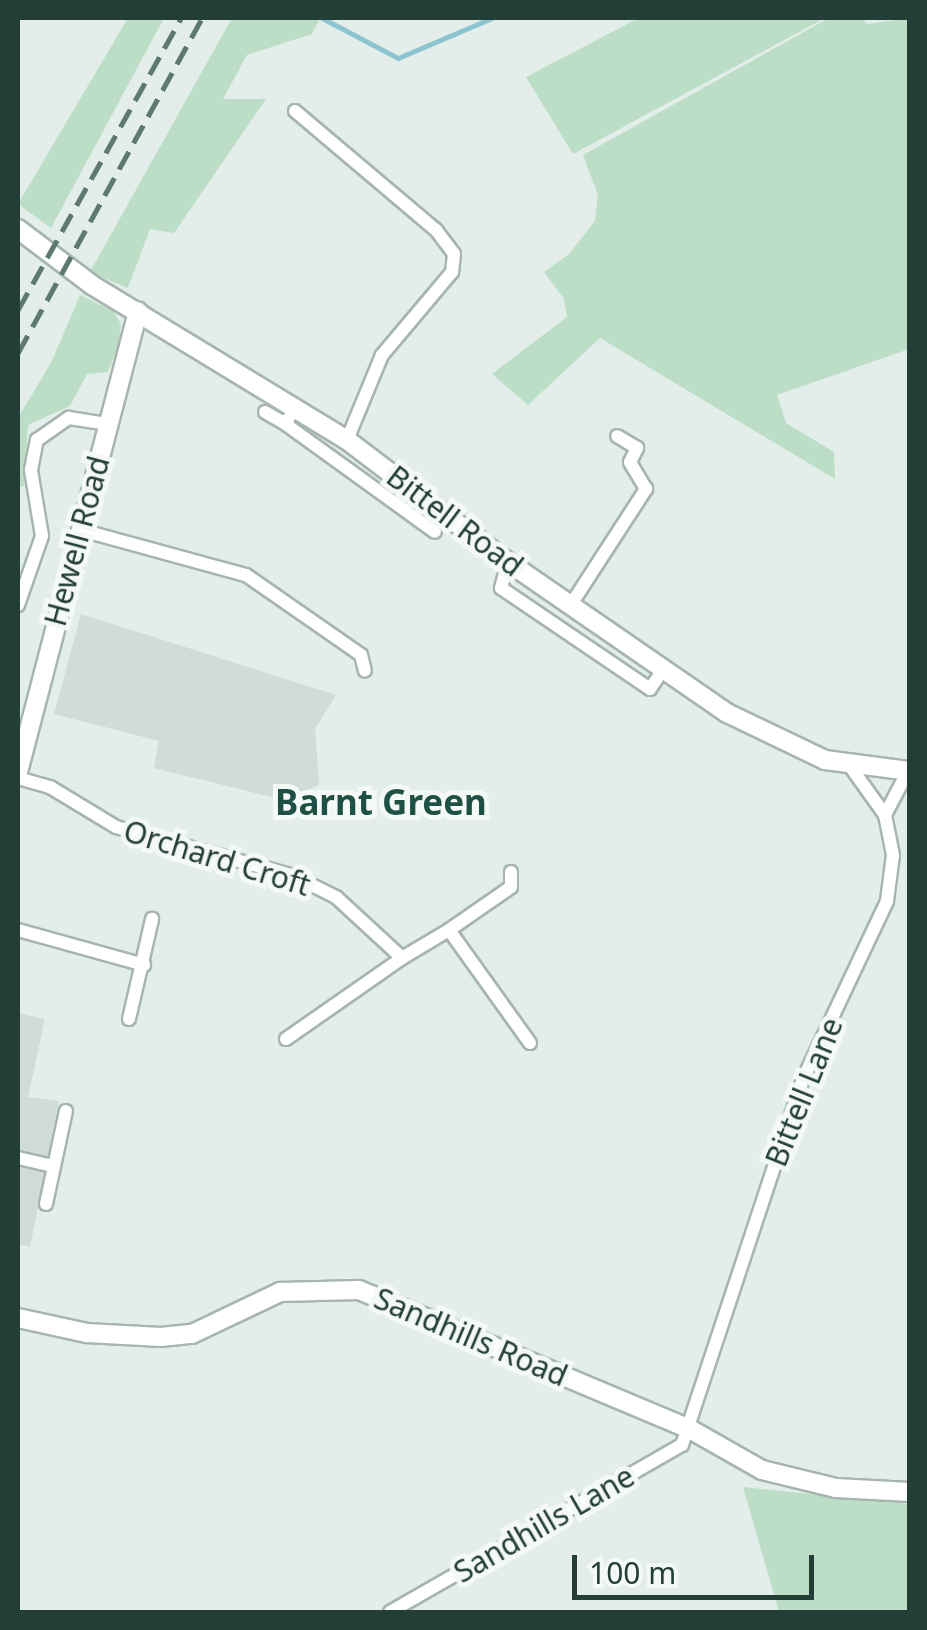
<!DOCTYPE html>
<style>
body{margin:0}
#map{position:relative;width:927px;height:1630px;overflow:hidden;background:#e3ede9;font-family:"Noto Sans",sans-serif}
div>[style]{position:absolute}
.built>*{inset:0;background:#d1dcd8}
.green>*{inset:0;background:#bcddc6}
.stream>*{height:5px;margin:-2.5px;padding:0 2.5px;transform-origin:2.5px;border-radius:2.5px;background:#8cc4d0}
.roads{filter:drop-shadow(2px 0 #a6b5b0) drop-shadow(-2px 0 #a6b5b0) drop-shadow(0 2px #a6b5b0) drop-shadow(0 -2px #a6b5b0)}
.street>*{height:12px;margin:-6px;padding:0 6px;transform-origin:6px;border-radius:6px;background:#fff}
.secondary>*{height:18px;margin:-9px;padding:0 9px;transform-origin:9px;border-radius:9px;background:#fff}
.rail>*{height:5px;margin-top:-2.5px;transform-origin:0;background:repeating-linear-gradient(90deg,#5d7972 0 20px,transparent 0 30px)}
span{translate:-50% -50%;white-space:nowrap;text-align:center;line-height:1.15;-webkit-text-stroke:10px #f4f9f6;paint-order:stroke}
.street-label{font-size:30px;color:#233e37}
.quarter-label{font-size:35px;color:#1f5045;font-weight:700}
.frame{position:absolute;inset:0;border:20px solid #233e37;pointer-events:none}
.scale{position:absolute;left:572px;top:1555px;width:242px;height:45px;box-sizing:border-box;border:5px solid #233e37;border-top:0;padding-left:12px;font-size:30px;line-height:35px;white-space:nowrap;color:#233e37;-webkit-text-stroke:8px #f4f9f6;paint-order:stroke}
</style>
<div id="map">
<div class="built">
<div style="clip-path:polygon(81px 614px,336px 695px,315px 729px,319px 785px,283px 800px,154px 768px,159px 741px,54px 714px)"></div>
<div style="clip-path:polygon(18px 1013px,45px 1019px,28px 1097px,59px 1101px,30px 1247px,18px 1244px)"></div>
</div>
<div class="green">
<div style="clip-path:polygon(128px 18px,164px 18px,51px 228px,18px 204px)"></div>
<div style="clip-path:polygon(232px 18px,320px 18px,312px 34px,247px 55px,223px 99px,266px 99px,174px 233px,150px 229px,128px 288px,90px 272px)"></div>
<div style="clip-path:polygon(639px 18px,825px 18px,573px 154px,526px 77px)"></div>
<div style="clip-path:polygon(829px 18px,862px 18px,867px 24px,910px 18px,909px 349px,777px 395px,786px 423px,834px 452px,835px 479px,600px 338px,528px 405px,492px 374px,567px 317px,564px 299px,544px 272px,569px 254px,595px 221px,598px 195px,583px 155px)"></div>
<div style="clip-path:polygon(80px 295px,113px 311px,121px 324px,118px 346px,108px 372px,87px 374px,70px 406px,28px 425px,24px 486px,18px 487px,18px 418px,52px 361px)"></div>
<div style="clip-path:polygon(743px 1487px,909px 1504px,909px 1612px,779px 1612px)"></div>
</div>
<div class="stream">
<div style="left:322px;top:18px;width:86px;rotate:27.8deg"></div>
<div style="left:398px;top:58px;width:102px;rotate:-23.1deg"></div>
</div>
<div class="roads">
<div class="street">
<div style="left:295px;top:111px;width:185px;rotate:40.2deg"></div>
<div style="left:436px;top:230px;width:30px;rotate:53deg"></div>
<div style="left:454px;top:254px;width:18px;rotate:96deg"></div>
<div style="left:452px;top:272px;width:109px;rotate:130.1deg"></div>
<div style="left:382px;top:355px;width:92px;rotate:112.4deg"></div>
<div style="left:265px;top:412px;width:22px;rotate:30deg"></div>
<div style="left:284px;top:423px;width:7px;rotate:-45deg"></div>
<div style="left:284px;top:423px;width:186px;rotate:35.8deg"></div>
<div style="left:81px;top:530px;width:171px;rotate:15.3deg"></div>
<div style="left:246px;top:575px;width:140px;rotate:34.8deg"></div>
<div style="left:361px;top:655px;width:16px;rotate:76deg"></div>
<div style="left:508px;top:562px;width:27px;rotate:105deg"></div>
<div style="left:501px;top:588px;width:180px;rotate:34.1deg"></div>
<div style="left:650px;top:689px;width:22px;rotate:-56deg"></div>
<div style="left:18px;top:605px;width:73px;rotate:-70.8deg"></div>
<div style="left:42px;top:536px;width:67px;rotate:-99.5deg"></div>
<div style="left:31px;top:470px;width:31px;rotate:-79deg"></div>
<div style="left:37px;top:440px;width:39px;rotate:-35deg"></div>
<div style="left:69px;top:418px;width:38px;rotate:9deg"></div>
<div style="left:570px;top:606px;width:140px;rotate:-57deg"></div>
<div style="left:646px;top:489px;width:31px;rotate:-121deg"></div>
<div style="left:630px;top:462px;width:16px;rotate:-63deg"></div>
<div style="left:637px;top:448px;width:23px;rotate:-149deg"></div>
<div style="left:18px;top:778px;width:33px;rotate:16deg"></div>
<div style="left:50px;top:787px;width:77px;rotate:31.2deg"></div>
<div style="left:116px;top:827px;width:185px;rotate:15.4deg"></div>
<div style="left:294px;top:876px;width:47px;rotate:26.6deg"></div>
<div style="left:336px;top:897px;width:90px;rotate:42.7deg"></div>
<div style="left:402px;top:958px;width:55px;rotate:-30.8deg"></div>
<div style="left:449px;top:930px;width:139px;rotate:54.4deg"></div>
<div style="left:885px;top:815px;width:50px;rotate:-62.4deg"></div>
<div style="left:18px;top:930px;width:131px;rotate:15.5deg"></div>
<div style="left:449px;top:930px;width:75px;rotate:-34.7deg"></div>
<div style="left:511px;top:887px;width:15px;rotate:-90deg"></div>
<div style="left:129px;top:1019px;width:103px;rotate:-77deg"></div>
<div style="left:286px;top:1039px;width:141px;rotate:-34.9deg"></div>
<div style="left:18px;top:1158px;width:36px;rotate:13deg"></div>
<div style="left:46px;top:1204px;width:95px;rotate:-77.9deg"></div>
<div style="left:390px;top:1612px;width:336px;rotate:-29.8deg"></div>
<div style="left:682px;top:1445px;width:385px;rotate:-71.7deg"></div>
<div style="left:803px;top:1079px;width:197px;rotate:-64.7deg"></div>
<div style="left:887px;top:901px;width:46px;rotate:-82.6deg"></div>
<div style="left:893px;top:855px;width:41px;rotate:-101.3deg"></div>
<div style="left:885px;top:815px;width:60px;rotate:-125.5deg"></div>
</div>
<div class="secondary">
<div style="left:18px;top:229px;width:93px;rotate:37.1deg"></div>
<div style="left:92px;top:285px;width:298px;rotate:31.3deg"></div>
<div style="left:347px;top:440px;width:202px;rotate:37.2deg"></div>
<div style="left:508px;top:562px;width:266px;rotate:34.6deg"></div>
<div style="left:727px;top:713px;width:109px;rotate:25.6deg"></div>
<div style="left:825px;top:760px;width:86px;rotate:7.4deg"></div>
<div style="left:18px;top:772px;width:476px;rotate:-75.4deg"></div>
<div style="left:18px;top:1318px;width:71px;rotate:12.3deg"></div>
<div style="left:87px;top:1333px;width:74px;rotate:3.1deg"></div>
<div style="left:161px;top:1337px;width:31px;rotate:-6deg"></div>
<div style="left:192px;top:1334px;width:98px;rotate:-25.5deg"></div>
<div style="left:280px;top:1292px;width:79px;rotate:-1.5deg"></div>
<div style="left:359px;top:1290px;width:357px;rotate:22.8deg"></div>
<div style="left:688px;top:1428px;width:85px;rotate:29.6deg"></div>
<div style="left:762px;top:1470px;width:76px;rotate:13.7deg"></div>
<div style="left:836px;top:1488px;width:74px;rotate:3.1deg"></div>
</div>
</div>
<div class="rail">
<div style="left:18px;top:310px;width:334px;rotate:-60.8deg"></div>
<div style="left:18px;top:353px;width:382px;rotate:-61.2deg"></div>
</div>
<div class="street-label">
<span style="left:455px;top:521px;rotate:37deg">Bittell Road</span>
<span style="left:77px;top:541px;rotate:-75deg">Hewell Road</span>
<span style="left:217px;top:858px;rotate:17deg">Orchard Croft</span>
<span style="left:804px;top:1092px;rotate:-68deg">Bittell Lane</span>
<span style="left:471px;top:1337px;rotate:23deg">Sandhills Road</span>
<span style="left:544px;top:1524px;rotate:-30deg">Sandhills Lane</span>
</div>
<div class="quarter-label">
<span style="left:381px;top:802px">Barnt Green</span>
</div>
<div class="frame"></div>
<div class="scale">100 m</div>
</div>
